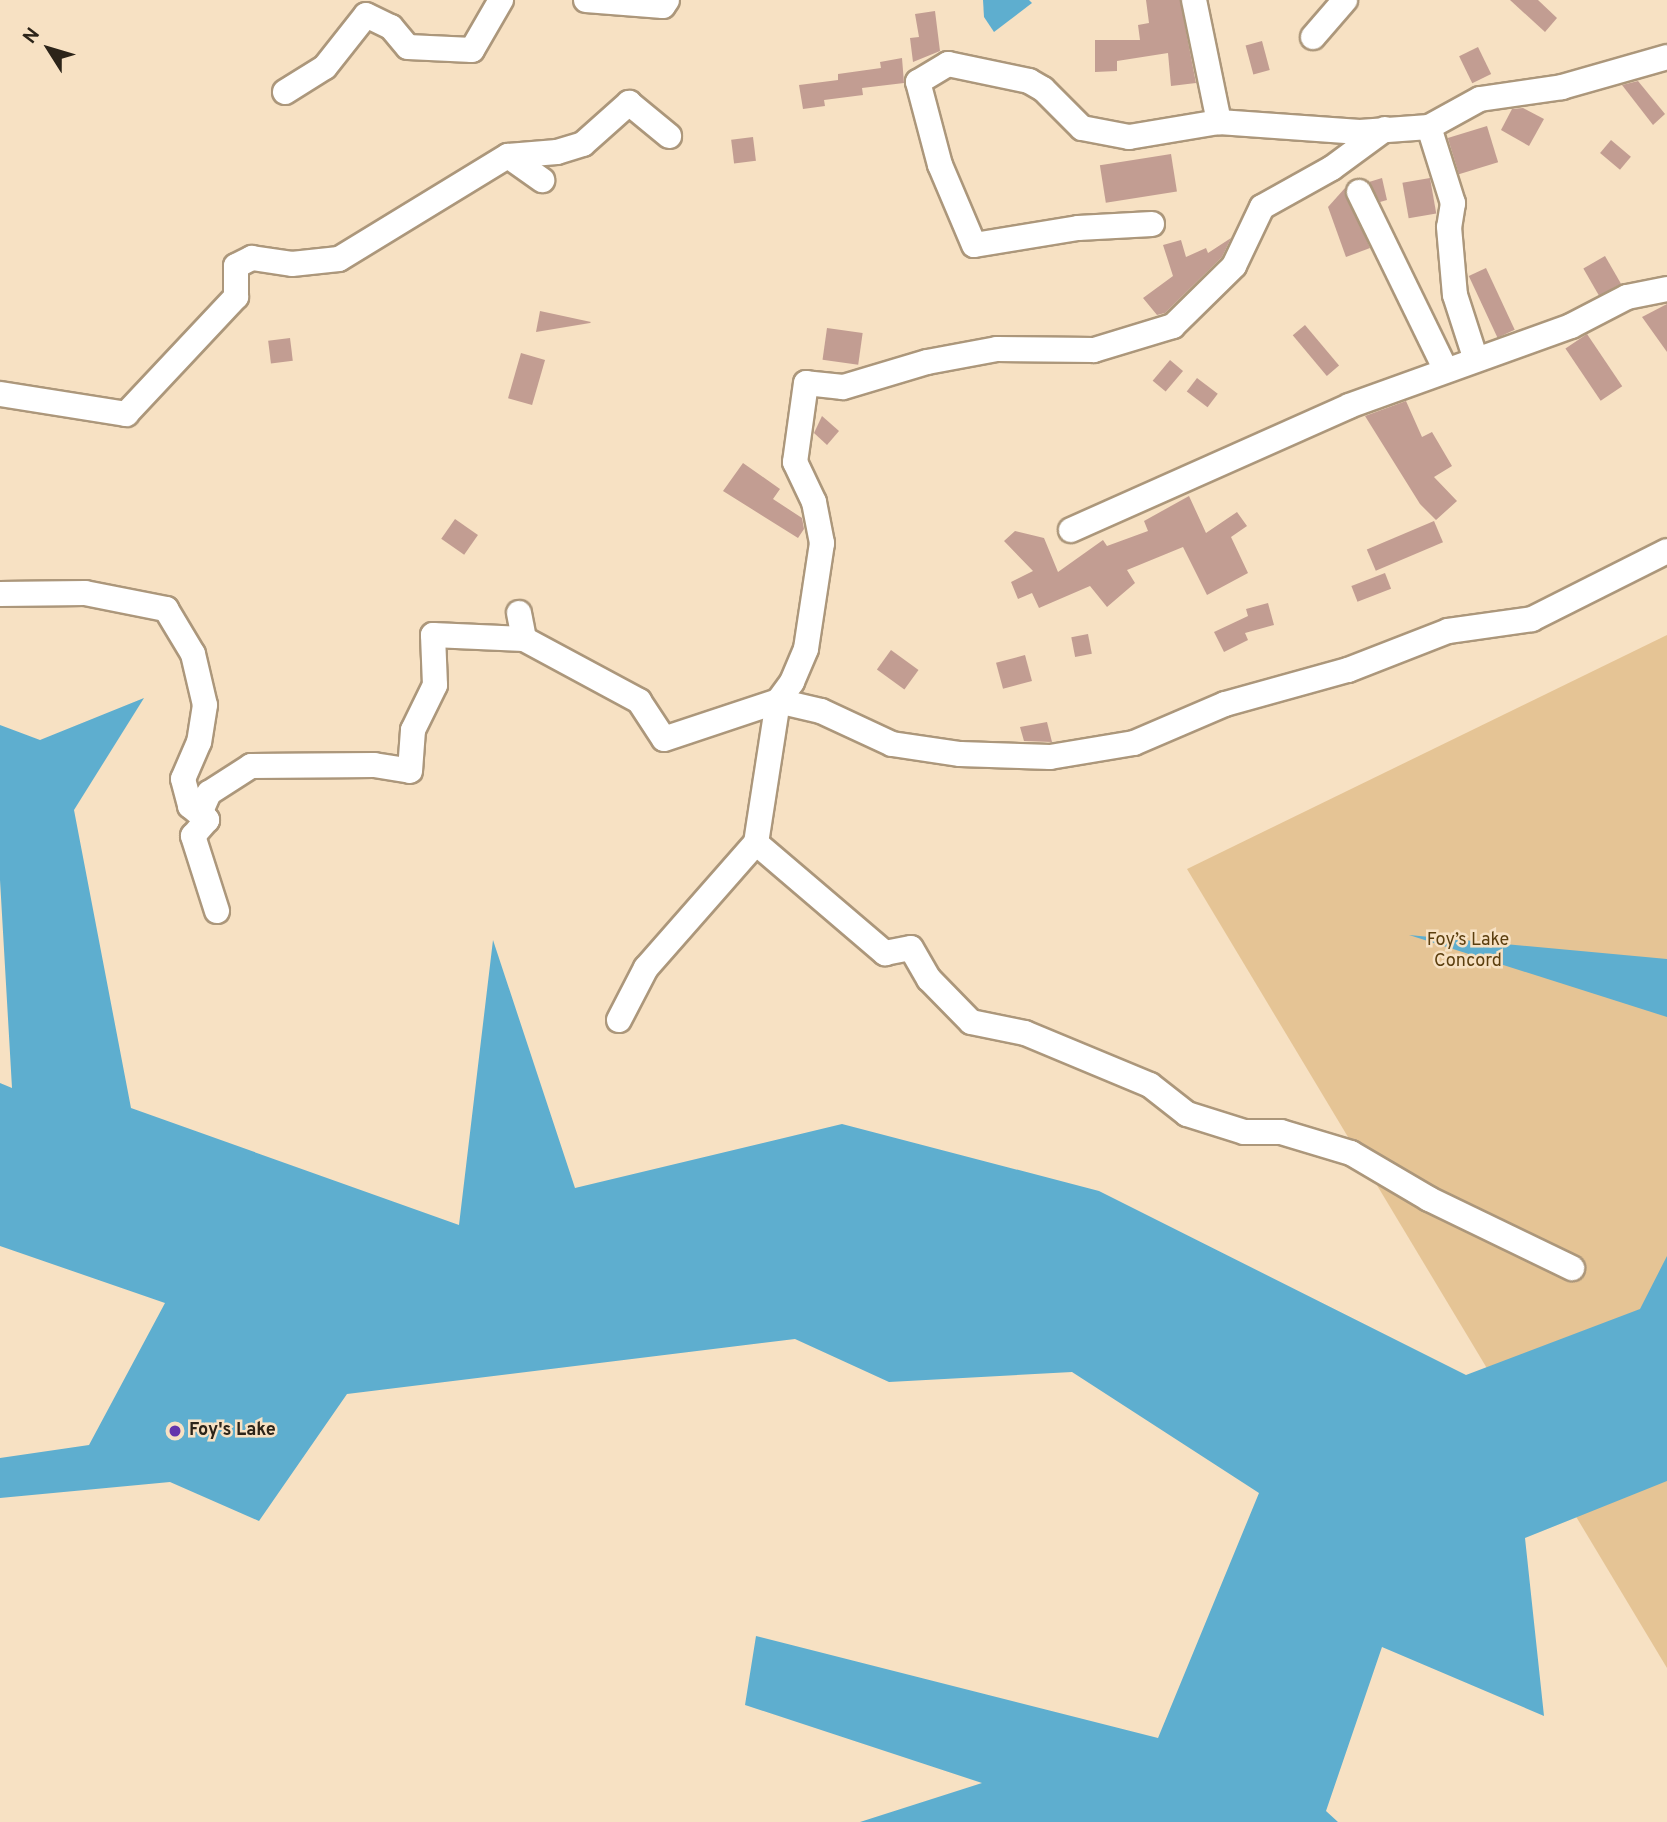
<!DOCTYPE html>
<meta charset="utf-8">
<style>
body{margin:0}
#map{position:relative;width:1667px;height:1822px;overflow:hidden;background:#f7e1c3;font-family:Overpass,sans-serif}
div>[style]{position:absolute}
.green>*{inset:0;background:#e5c495}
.water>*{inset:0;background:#5eaecf}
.building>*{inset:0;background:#c29d92;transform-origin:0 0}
.roads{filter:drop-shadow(2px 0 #ac977b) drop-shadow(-2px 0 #ac977b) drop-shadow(0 2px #ac977b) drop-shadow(0 -2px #ac977b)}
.street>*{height:24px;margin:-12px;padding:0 12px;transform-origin:12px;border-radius:12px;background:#fff}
.dots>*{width:19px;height:19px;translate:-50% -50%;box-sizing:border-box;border:4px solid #f7e1c3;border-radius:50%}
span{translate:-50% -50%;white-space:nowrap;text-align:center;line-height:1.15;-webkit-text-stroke:5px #f7e1c3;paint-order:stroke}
.park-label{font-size:18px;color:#5b3e0e}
.poi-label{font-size:18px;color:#2c2419;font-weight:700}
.left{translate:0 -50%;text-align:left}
.north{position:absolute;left:14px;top:14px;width:70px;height:70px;-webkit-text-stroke:5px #f7e1c3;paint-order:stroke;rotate:307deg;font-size:19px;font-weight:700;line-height:28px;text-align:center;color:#2c2419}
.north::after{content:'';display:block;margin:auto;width:24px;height:32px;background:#2c2419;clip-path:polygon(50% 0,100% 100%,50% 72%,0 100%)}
</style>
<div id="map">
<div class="green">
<div style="clip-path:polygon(1667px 635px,1667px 1668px,1187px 869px)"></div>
</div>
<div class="water">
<div style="clip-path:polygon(983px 0,1029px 0,1032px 3px,994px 32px,984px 17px)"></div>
<div style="clip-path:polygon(144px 698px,74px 810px,131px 1108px,459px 1225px,493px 940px,575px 1188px,842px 1124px,1099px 1191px,1466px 1375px,1640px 1309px,1667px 1256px,1667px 1481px,1525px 1538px,1544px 1716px,1382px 1647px,1326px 1811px,1338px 1822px,860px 1822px,982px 1783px,745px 1705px,756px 1636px,1158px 1738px,1259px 1493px,1072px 1372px,889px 1382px,795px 1339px,347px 1394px,259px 1521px,170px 1482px,0 1498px,0 1458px,89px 1445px,165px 1303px,0 1246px,0 1083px,12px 1088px,0 880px,0 725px,40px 740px)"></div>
<div style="clip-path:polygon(1409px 935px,1667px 959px,1667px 1017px)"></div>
</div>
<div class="building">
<div style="clip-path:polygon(1146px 0,1180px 0,1196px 83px,1171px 86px,1168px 53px,1117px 61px,1117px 71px,1095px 72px,1095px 40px,1140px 40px,1138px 25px,1149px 23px)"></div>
<div style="clip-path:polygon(1510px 0,1538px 0,1557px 18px,1545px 32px)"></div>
<div style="clip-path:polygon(935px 11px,940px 51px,913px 62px,910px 38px,919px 37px,915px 14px)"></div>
<div style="left:1262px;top:41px;width:30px;height:17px;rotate:75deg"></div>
<div style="left:1478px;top:47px;width:30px;height:21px;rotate:64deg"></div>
<div style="clip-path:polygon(902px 58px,904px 83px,862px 88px,863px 95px,824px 100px,825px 106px,803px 109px,799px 85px,838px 80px,838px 74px,881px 68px,880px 62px)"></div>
<div style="clip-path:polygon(1638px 81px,1665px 114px,1653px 125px,1622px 85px)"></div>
<div style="clip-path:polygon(1523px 108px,1544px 119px,1529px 146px,1501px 130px,1512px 109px)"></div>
<div style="left:1487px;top:126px;width:38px;height:41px;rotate:73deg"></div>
<div style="left:753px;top:137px;width:24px;height:22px;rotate:83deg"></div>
<div style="left:1611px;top:140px;width:26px;height:17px;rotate:40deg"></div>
<div style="left:1171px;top:154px;width:38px;height:72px;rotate:81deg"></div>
<div style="clip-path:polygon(1382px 178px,1387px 200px,1380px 202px,1369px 182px)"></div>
<div style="left:1430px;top:178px;width:36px;height:28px;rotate:80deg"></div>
<div style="clip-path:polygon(1345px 188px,1370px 248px,1346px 257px,1328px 207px)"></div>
<div style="clip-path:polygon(1231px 238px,1222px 257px,1165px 313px,1157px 315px,1143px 298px,1173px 276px,1163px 245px,1181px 240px,1186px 257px,1206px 248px,1208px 253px)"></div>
<div style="left:1605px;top:256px;width:32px;height:25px;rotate:60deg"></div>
<div style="left:1486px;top:268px;width:68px;height:19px;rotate:65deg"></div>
<div style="clip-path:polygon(1667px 304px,1667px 352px,1642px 317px)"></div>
<div style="clip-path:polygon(540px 311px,591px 322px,590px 323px,536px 332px)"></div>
<div style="left:1305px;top:325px;width:53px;height:16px;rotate:50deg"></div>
<div style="left:827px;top:328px;width:36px;height:32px;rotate:8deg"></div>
<div style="left:1587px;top:334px;width:63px;height:26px;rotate:56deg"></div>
<div style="left:290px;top:338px;width:23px;height:22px;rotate:83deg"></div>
<div style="left:521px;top:353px;width:25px;height:47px;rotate:16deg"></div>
<div style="left:1170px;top:360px;width:17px;height:27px;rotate:40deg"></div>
<div style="left:1197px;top:378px;width:26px;height:17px;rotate:37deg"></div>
<div style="clip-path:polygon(1406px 401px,1422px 437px,1432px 432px,1452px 466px,1434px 477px,1457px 501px,1436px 520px,1420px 504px,1365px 416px)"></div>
<div style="clip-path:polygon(822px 416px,839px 431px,827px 445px,814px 433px)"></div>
<div style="clip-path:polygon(743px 463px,780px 489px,773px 499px,802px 518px,804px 529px,798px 538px,723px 491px)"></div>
<div style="clip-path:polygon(1189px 496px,1206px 533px,1237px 512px,1247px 526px,1231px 537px,1248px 573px,1207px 595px,1183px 547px,1127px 570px,1135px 583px,1107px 607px,1090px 586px,1039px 608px,1032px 593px,1018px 599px,1011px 582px,1033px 571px,1004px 541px,1015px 531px,1044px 538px,1058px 572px,1103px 540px,1107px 546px,1148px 531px,1144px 521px)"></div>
<div style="left:455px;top:519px;width:28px;height:24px;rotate:35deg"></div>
<div style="left:1434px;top:521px;width:23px;height:73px;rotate:67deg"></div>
<div style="left:1385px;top:573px;width:17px;height:36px;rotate:69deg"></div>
<div style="clip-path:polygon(1268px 603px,1274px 625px,1245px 633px,1248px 640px,1224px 652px,1214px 632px,1248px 616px,1246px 609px)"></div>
<div style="left:1088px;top:634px;width:20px;height:17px;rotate:79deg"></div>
<div style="left:891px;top:650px;width:34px;height:24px;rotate:36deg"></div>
<div style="left:1025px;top:655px;width:27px;height:30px;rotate:75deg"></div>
<div style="clip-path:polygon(1047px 722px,1052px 742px,1024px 741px,1020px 727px)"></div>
</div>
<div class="roads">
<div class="street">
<div style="left:586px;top:0;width:77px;rotate:4.5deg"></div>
<div style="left:663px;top:6px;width:7px;rotate:-56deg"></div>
<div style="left:1194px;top:0;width:125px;rotate:78.4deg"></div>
<div style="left:1313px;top:37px;width:49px;rotate:-49.1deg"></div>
<div style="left:285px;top:92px;width:47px;rotate:-32deg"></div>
<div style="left:325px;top:67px;width:66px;rotate:-51.7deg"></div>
<div style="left:366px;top:15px;width:28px;rotate:26deg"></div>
<div style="left:391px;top:27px;width:26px;rotate:50deg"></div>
<div style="left:408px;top:47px;width:64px;rotate:2.7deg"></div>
<div style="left:472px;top:50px;width:58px;rotate:-59.9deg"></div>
<div style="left:1429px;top:127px;width:80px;rotate:72.5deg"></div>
<div style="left:1453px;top:203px;width:24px;rotate:99deg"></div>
<div style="left:1449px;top:227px;width:68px;rotate:85deg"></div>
<div style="left:1455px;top:295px;width:65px;rotate:72.1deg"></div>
<div style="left:1385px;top:129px;width:66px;rotate:143.7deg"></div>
<div style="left:1332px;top:168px;width:80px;rotate:150.9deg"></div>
<div style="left:1262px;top:207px;width:65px;rotate:115.4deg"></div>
<div style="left:1234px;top:266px;width:86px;rotate:135.5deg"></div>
<div style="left:1173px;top:326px;width:83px;rotate:163.1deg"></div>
<div style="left:1094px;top:350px;width:97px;rotate:-179.4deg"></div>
<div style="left:997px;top:349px;width:71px;rotate:169.5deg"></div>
<div style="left:927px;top:362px;width:88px;rotate:163.4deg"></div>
<div style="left:843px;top:387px;width:37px;rotate:-174deg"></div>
<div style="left:806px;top:383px;width:80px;rotate:97.9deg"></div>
<div style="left:795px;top:462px;width:44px;rotate:64.6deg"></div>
<div style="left:814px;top:502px;width:42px;rotate:79deg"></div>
<div style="left:822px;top:543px;width:107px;rotate:98.6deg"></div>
<div style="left:806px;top:649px;width:36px;rotate:113deg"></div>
<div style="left:792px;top:682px;width:24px;rotate:126deg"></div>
<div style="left:778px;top:701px;width:44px;rotate:13.1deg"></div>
<div style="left:821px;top:711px;width:78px;rotate:24.9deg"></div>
<div style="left:892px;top:744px;width:69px;rotate:8.4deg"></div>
<div style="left:960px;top:754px;width:90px;rotate:1.9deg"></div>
<div style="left:1050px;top:757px;width:85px;rotate:-9.5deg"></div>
<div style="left:1134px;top:743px;width:99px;rotate:-23.2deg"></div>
<div style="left:1225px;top:704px;width:128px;rotate:-15.5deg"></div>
<div style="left:1348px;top:670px;width:107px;rotate:-21.3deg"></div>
<div style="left:1448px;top:631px;width:85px;rotate:-8.1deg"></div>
<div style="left:1532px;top:619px;width:151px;rotate:-26.7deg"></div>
<div style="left:508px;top:156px;width:49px;rotate:-4.7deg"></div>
<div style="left:557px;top:152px;width:27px;rotate:-17deg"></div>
<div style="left:583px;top:144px;width:62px;rotate:-41.7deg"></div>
<div style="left:629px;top:103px;width:52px;rotate:39.5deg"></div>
<div style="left:1359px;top:192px;width:196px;rotate:64deg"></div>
<div style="left:1152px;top:224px;width:74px;rotate:176.9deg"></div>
<div style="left:1078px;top:228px;width:105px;rotate:170.7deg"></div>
<div style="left:974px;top:245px;width:87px;rotate:-113deg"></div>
<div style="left:940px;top:165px;width:86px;rotate:-104.8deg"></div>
<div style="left:918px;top:82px;width:35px;rotate:-31deg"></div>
<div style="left:948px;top:64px;width:83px;rotate:11.9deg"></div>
<div style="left:1029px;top:81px;width:16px;rotate:30deg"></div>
<div style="left:1043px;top:89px;width:55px;rotate:45deg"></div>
<div style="left:1082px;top:128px;width:48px;rotate:10.8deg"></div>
<div style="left:1129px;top:137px;width:91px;rotate:-9.5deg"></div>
<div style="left:1219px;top:122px;width:141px;rotate:4.1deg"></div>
<div style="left:1360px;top:132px;width:69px;rotate:-4.1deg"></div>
<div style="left:1429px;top:127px;width:58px;rotate:-28.8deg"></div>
<div style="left:1480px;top:99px;width:83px;rotate:-8.3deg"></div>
<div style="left:1562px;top:87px;width:109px;rotate:-15.9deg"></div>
<div style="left:0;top:394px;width:128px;rotate:9deg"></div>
<div style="left:126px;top:414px;width:161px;rotate:-46.8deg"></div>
<div style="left:236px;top:297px;width:31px;rotate:-90deg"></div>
<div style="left:236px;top:266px;width:18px;rotate:-27deg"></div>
<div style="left:252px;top:258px;width:40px;rotate:8.5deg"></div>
<div style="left:292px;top:264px;width:47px;rotate:-6.1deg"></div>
<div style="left:339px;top:259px;width:198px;rotate:-31.4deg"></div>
<div style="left:508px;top:156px;width:42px;rotate:35.2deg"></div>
<div style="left:1071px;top:530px;width:304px;rotate:-24deg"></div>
<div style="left:1349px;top:406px;width:236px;rotate:-19.8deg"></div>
<div style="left:1571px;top:326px;width:63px;rotate:-27.4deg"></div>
<div style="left:1627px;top:297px;width:41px;rotate:-11.3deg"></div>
<div style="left:0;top:594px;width:85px;rotate:-0.7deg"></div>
<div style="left:85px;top:593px;width:83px;rotate:11.2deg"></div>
<div style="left:166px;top:609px;width:52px;rotate:59deg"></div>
<div style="left:193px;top:654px;width:52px;rotate:76.8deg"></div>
<div style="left:205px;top:705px;width:37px;rotate:99deg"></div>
<div style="left:199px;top:742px;width:40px;rotate:113.4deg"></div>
<div style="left:183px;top:779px;width:28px;rotate:75deg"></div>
<div style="left:190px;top:806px;width:22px;rotate:39deg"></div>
<div style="left:519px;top:613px;width:26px;rotate:79deg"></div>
<div style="left:217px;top:911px;width:79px;rotate:-107.7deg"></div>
<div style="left:193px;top:836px;width:21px;rotate:-49deg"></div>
<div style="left:207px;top:820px;width:11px;rotate:-124deg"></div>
<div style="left:201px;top:811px;width:20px;rotate:-66deg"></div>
<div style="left:209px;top:793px;width:50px;rotate:-32.7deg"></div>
<div style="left:251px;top:766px;width:123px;rotate:-0.5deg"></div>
<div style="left:374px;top:765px;width:36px;rotate:9deg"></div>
<div style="left:410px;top:771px;width:41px;rotate:-85.8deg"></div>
<div style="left:413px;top:730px;width:50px;rotate:-63.9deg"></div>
<div style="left:435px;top:685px;width:50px;rotate:-92.3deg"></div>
<div style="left:433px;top:635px;width:91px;rotate:2.5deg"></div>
<div style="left:524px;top:639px;width:131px;rotate:28.3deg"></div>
<div style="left:639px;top:701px;width:45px;rotate:56.7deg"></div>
<div style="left:664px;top:739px;width:120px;rotate:-18.4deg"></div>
<div style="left:778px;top:701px;width:144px;rotate:98.8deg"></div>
<div style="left:756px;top:843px;width:170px;rotate:40.5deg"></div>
<div style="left:885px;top:953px;width:26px;rotate:-11deg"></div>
<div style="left:911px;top:948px;width:36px;rotate:60deg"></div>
<div style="left:929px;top:979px;width:60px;rotate:45.7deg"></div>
<div style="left:971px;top:1022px;width:55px;rotate:11.5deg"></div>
<div style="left:1025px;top:1033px;width:135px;rotate:22.6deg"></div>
<div style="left:1150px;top:1085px;width:47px;rotate:38.1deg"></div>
<div style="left:1187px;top:1114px;width:60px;rotate:17.5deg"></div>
<div style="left:1244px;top:1132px;width:37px"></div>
<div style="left:1281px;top:1132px;width:73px;rotate:16.7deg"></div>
<div style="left:1351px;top:1153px;width:91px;rotate:30.5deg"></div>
<div style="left:1429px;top:1199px;width:159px;rotate:25.8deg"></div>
<div style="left:619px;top:1020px;width:59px;rotate:-62.6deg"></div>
<div style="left:646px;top:968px;width:167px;rotate:-48.7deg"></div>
</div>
</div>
<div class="dots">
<div style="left:175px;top:1431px;background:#6335ac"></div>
</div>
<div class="park-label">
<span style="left:1468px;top:952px">Foy’s Lake<br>Concord</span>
</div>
<div class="poi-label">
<span class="left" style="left:189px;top:1431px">Foy's Lake</span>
</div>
<div class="north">N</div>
</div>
